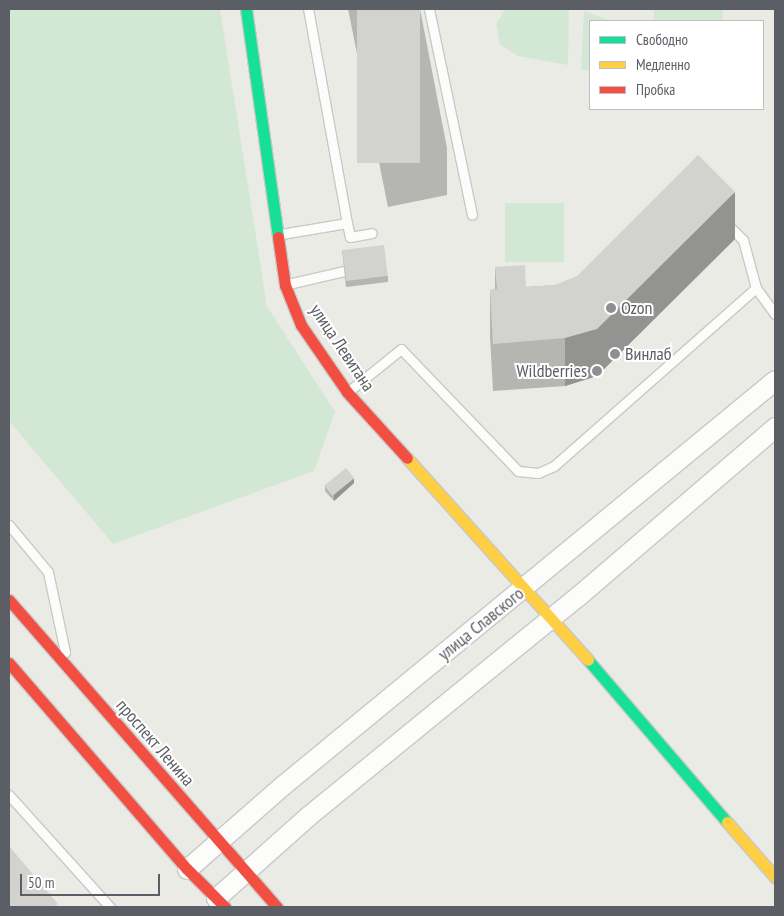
<!DOCTYPE html>
<meta charset="utf-8">
<style>
body{margin:0}
#map{position:relative;width:784px;height:916px;overflow:hidden;background:#ebebe6;font-family:"PT Sans Narrow",sans-serif}
div>[style]{position:absolute}
.green>*{inset:0;background:#d3e8d4;transform-origin:0 0}
.roads{filter:drop-shadow(1px 0 #c8c9c8) drop-shadow(-1px 0 #c8c9c8) drop-shadow(0 1px #c8c9c8) drop-shadow(0 -1px #c8c9c8)}
.lane>*{height:9px;margin:-4.5px;padding:0 4.5px;transform-origin:4.5px;border-radius:4.5px;background:#fcfcfb}
.street>*{height:19px;margin:-9.5px;padding:0 9.5px;transform-origin:9.5px;border-radius:9.5px;background:#fcfcfb}
.fast>*{height:11px;margin:-5.5px;padding:0 5.5px;transform-origin:5.5px;border-radius:5.5px;background:#16e098}
.slow>*{height:11px;margin:-5.5px;padding:0 5.5px;transform-origin:5.5px;border-radius:5.5px;background:#ffcf43}
.jam>*{height:11px;margin:-5.5px;padding:0 5.5px;transform-origin:5.5px;border-radius:5.5px;background:#f24e42}
.wall>*{inset:0;background:#b5b5b2}
.shaded-wall>*{inset:0;background:#939391}
.building>*{inset:0;background:#d2d2cf;transform-origin:0 0}
.dots>*{width:14px;height:14px;translate:-50% -50%;box-sizing:border-box;border:2px solid #fff;border-radius:50%}
span{translate:-50% -50%;white-space:nowrap;text-align:center;line-height:1.15;-webkit-text-stroke:4px #fff;paint-order:stroke}
.poi-label{font-size:18px;color:#5b5e64}
.left{translate:0 -50%;text-align:left}
.right{translate:-100% -50%;text-align:right}
.street-label{font-size:18px;color:#5b5e64}
.frame{position:absolute;inset:0;border:10px solid #5b5e64;pointer-events:none}
.legend{position:absolute;left:589px;top:20px;width:175px;height:90px;box-sizing:border-box;background:#fff;border:1px solid #bdbfc1;margin:0;padding:6px 9px;list-style:none;font-size:15px;color:#5b5e64}
.legend li{display:flex;align-items:center;gap:10px;height:25px}
.legend b{width:25px;border:1px solid #bdbfc1}
.scale{position:absolute;left:20px;top:874px;width:140px;height:22px;box-sizing:border-box;border:2px solid #5b5e64;border-top:0;padding-left:6px;font-size:15px;line-height:18px;white-space:nowrap;color:#5b5e64;-webkit-text-stroke:4px #fff;paint-order:stroke}
</style>
<div id="map">
<div class="green">
<div style="clip-path:polygon(9px 9px,220px 9px,267px 306px,335px 412px,314px 471px,113px 544px,9px 421px)"></div>
<div style="clip-path:polygon(505px 9px,569px 9px,568px 65px,518px 56px,500px 45px,496px 24px)"></div>
<div style="left:654px;top:9px;width:69px;height:12px"></div>
<div style="clip-path:polygon(584px 11px,612px 21px,590px 21px,590px 70px,581px 70px)"></div>
<div style="left:505px;top:203px;width:59px;height:59px"></div>
</div>
<div class="roads">
<div class="lane">
<div style="left:429px;top:9px;width:210px;rotate:78.2deg"></div>
<div style="left:347px;top:223px;width:14px;rotate:78deg"></div>
<div style="left:350px;top:237px;width:22px;rotate:-10deg"></div>
<div style="left:727px;top:224px;width:23px;rotate:45deg"></div>
<div style="left:743px;top:240px;width:50px;rotate:74.8deg"></div>
<div style="left:756px;top:288px;width:32px;rotate:54deg"></div>
<div style="left:281px;top:234px;width:67px;rotate:-9.5deg"></div>
<div style="left:347px;top:223px;width:218px;rotate:-100.3deg"></div>
<div style="left:288px;top:284px;width:57px;rotate:-13.1deg"></div>
<div style="left:349px;top:391px;width:67px;rotate:-38.9deg"></div>
<div style="left:401px;top:349px;width:169px;rotate:46.2deg"></div>
<div style="left:518px;top:471px;width:20px;rotate:6deg"></div>
<div style="left:538px;top:473px;width:17px;rotate:-24deg"></div>
<div style="left:554px;top:466px;width:269px;rotate:-41.4deg"></div>
<div style="left:9px;top:525px;width:61px;rotate:50.3deg"></div>
<div style="left:48px;top:572px;width:82px;rotate:78deg"></div>
<div style="left:9px;top:795px;width:151px;rotate:48deg"></div>
</div>
<div class="street">
<div style="left:187px;top:869px;width:128px;rotate:-41.2deg"></div>
<div style="left:283px;top:785px;width:637px;rotate:-39.46deg"></div>
<div style="left:216px;top:898px;width:123px;rotate:-41.7deg"></div>
<div style="left:308px;top:816px;width:348px;rotate:-39.2deg"></div>
<div style="left:578px;top:596px;width:260px;rotate:-40.6deg"></div>
</div>
<div class="fast">
<div style="left:246px;top:9px;width:230px;rotate:82deg"></div>
<div style="left:588px;top:660px;width:213px;rotate:49.4deg"></div>
</div>
<div class="slow">
<div style="left:407px;top:458px;width:271px;rotate:48.1deg"></div>
<div style="left:727px;top:822px;width:73px;rotate:48.9deg"></div>
</div>
<div class="jam">
<div style="left:278px;top:237px;width:49px;rotate:81.7deg"></div>
<div style="left:285px;top:285px;width:43px;rotate:68.2deg"></div>
<div style="left:301px;top:325px;width:81px;rotate:55.5deg"></div>
<div style="left:347px;top:392px;width:89px;rotate:47.7deg"></div>
<div style="left:9px;top:600px;width:408px;rotate:48.9deg"></div>
<div style="left:9px;top:663px;width:272px;rotate:49.2deg"></div>
<div style="left:187px;top:869px;width:54px;rotate:45deg"></div>
</div>
</div>
<div class="wall">
<div style="clip-path:polygon(348px 9px,420px 9px,447px 148px,447px 195px,388px 207px)"></div>
<div style="clip-path:polygon(735px 239px,597px 376px,565px 386px,493px 391px,490px 337px,490px 290px,495px 289px,495px 267px,526px 287px,555px 285px)"></div>
<div style="clip-path:polygon(342px 250px,388px 276px,388px 282px,346px 287px)"></div>
<div style="clip-path:polygon(354px 483px,334px 501px,325px 491px,325px 486px)"></div>
</div>
<div class="shaded-wall">
<div style="clip-path:polygon(735px 192px,735px 239px,597px 376px,565px 386px,565px 338px)"></div>
<div style="clip-path:polygon(354px 478px,354px 483px,334px 501px,334px 495px)"></div>
</div>
<div class="building">
<div style="left:357px;top:9px;width:63px;height:154px"></div>
<div style="clip-path:polygon(698px 155px,735px 192px,597px 329px,565px 338px,493px 344px,490px 290px,497px 289px,495px 267px,525px 265px,526px 287px,555px 285px,577px 276px)"></div>
<div style="left:384px;top:245px;width:31px;height:42px;rotate:83deg"></div>
<div style="left:346px;top:468px;width:13px;height:28px;rotate:51deg"></div>
<div style="clip-path:polygon(9px 846px,58px 904px,53px 907px,9px 907px)"></div>
</div>
<div class="dots">
<div style="left:611px;top:308px;background:#8d8f92"></div>
<div style="left:615px;top:354px;background:#8d8f92"></div>
<div style="left:597px;top:371px;background:#8d8f92"></div>
</div>
<div class="poi-label">
<span class="left" style="left:621px;top:308px">Ozon</span>
<span class="left" style="left:625px;top:354px">Винлаб</span>
<span class="right" style="left:587px;top:371px">Wildberries</span>
</div>
<div class="street-label">
<span style="left:342px;top:348px;rotate:56deg">улица Левитана</span>
<span style="left:481px;top:624px;rotate:-39deg">улица Славского</span>
<span style="left:155px;top:743px;rotate:49deg">проспект Ленина</span>
</div>
<div class="frame"></div>
<ul class="legend">
<li><b style="height:6px;background:#16e098"></b>Свободно</li>
<li><b style="height:6px;background:#ffcf43"></b>Медленно</li>
<li><b style="height:6px;background:#f24e42"></b>Пробка</li>
</ul>
<div class="scale">50 m</div>
</div>
